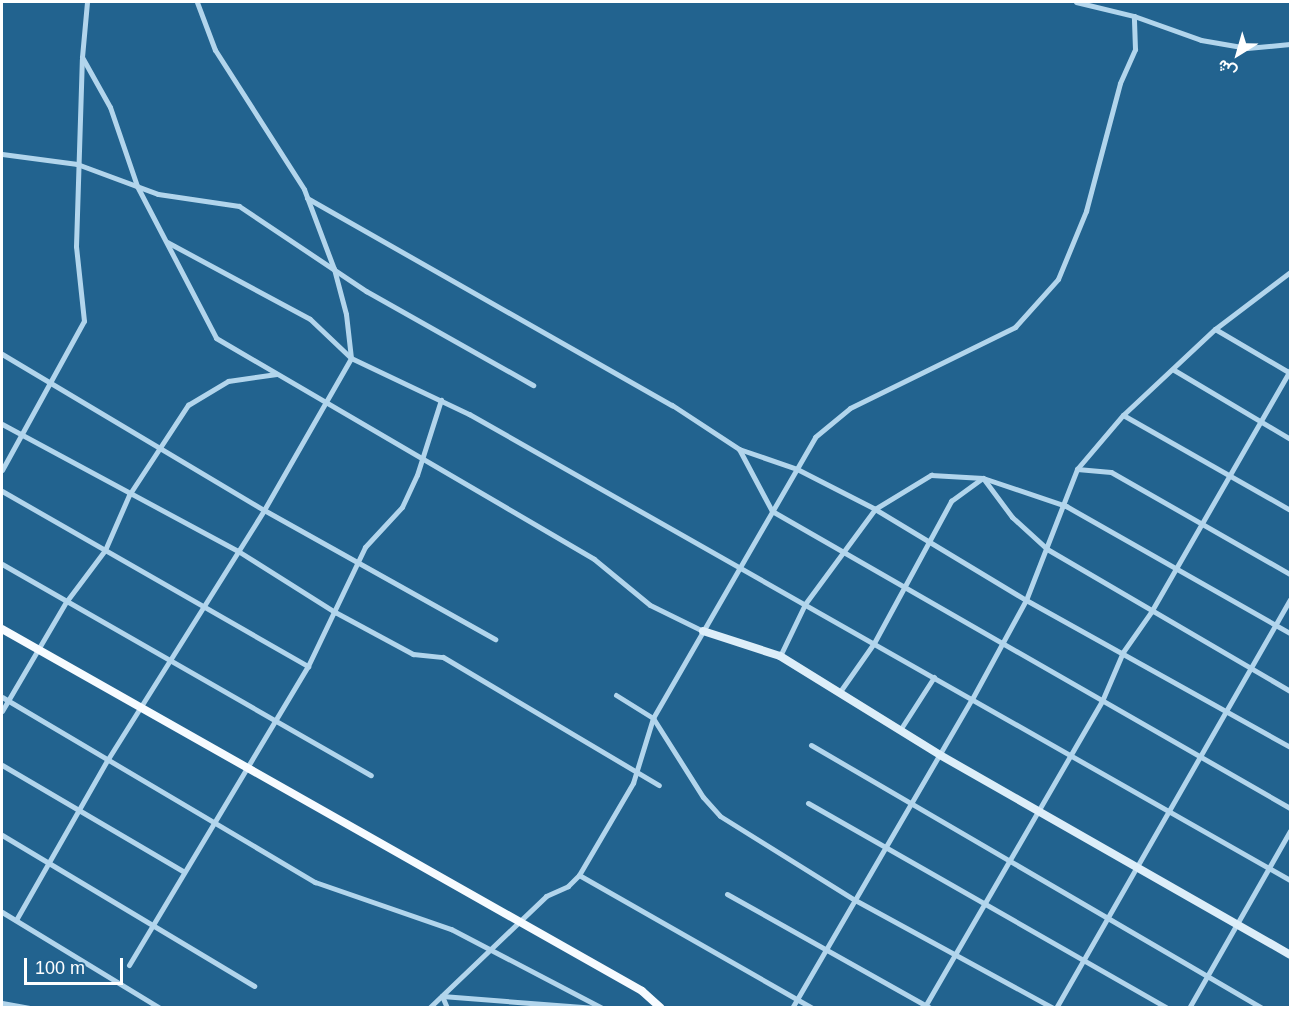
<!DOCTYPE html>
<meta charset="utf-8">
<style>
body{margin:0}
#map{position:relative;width:1292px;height:1009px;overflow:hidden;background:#22638f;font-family:Helvetica,Vazirmatn,sans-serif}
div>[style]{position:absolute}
.street>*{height:5px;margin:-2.5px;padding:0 2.5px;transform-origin:2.5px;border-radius:2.5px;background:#b2d5ec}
.secondary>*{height:8px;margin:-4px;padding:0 4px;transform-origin:4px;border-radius:4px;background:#ddeef9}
.primary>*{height:8px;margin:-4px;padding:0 4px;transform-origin:4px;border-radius:4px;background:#f7fbff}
span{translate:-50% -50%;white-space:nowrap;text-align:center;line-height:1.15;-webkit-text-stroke:4.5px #22638f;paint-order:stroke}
.frame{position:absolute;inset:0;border:3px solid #fff;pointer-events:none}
.north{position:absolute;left:1208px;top:24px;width:60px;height:60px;-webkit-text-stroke:4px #22638f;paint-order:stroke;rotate:217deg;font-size:16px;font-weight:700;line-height:24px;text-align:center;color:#fff}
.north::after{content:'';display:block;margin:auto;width:21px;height:27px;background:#fff;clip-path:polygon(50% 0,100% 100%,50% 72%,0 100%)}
.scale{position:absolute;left:24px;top:958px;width:99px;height:27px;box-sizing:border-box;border:3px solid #fff;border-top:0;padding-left:8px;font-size:18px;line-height:21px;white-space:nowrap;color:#fff;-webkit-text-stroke:4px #22638f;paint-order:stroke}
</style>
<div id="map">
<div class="street">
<div style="left:87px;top:2px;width:55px;rotate:95.2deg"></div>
<div style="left:82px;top:57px;width:57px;rotate:60.8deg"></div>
<div style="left:110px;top:107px;width:83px;rotate:71.1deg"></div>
<div style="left:137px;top:186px;width:171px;rotate:62.5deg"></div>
<div style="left:216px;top:338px;width:438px;rotate:30.3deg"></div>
<div style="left:594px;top:559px;width:72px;rotate:39.4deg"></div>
<div style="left:650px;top:605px;width:59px;rotate:26.1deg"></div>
<div style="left:1076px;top:2px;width:60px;rotate:13.6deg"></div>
<div style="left:1134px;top:16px;width:71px;rotate:19.7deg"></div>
<div style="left:1201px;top:40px;width:47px;rotate:9.9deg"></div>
<div style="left:1247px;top:48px;width:43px;rotate:-5.3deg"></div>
<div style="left:2px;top:154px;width:76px;rotate:7.6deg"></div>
<div style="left:77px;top:164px;width:86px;rotate:20.3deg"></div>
<div style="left:158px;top:194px;width:82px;rotate:8.4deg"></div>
<div style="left:239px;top:206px;width:153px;rotate:33.8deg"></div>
<div style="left:366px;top:291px;width:192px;rotate:29.4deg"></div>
<div style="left:307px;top:198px;width:420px;rotate:29.6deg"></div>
<div style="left:672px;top:405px;width:80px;rotate:33.3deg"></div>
<div style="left:739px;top:449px;width:70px;rotate:62deg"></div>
<div style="left:772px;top:511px;width:597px;rotate:29.83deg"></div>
<div style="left:167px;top:242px;width:162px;rotate:28.3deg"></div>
<div style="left:310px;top:319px;width:57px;rotate:43.6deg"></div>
<div style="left:351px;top:358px;width:131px;rotate:25.4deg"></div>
<div style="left:469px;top:414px;width:944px;rotate:29.58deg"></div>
<div style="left:1215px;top:329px;width:87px;rotate:30.4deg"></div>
<div style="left:2px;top:354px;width:305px;rotate:30.8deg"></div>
<div style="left:264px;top:510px;width:265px;rotate:29.2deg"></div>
<div style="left:1174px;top:370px;width:135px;rotate:30.7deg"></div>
<div style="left:1123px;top:415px;width:192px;rotate:29.6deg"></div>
<div style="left:2px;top:424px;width:268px;rotate:28.3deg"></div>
<div style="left:238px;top:551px;width:115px;rotate:32.2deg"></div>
<div style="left:335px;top:612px;width:89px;rotate:28.3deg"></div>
<div style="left:413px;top:654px;width:30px;rotate:6deg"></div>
<div style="left:443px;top:657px;width:251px;rotate:30.7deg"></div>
<div style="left:739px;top:449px;width:61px;rotate:19deg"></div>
<div style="left:797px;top:469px;width:88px;rotate:27.1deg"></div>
<div style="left:875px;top:509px;width:176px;rotate:31.1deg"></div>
<div style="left:1026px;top:600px;width:302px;rotate:29.1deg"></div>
<div style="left:1077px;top:469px;width:34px;rotate:5deg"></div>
<div style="left:1111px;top:472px;width:206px;rotate:29.7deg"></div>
<div style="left:2px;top:470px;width:170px;rotate:-61.2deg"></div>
<div style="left:84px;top:321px;width:75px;rotate:-96.1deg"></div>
<div style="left:76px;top:246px;width:187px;rotate:-88.2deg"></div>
<div style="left:2px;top:491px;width:353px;rotate:29.8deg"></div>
<div style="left:2px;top:564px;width:425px;rotate:29.8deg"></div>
<div style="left:780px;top:656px;width:58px;rotate:-64.3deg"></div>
<div style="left:805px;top:604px;width:118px;rotate:-53.6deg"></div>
<div style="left:875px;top:509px;width:66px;rotate:-31.3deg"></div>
<div style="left:931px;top:475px;width:52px;rotate:3.3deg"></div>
<div style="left:983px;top:478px;width:49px;rotate:53.4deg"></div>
<div style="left:1012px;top:517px;width:47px;rotate:42.4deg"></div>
<div style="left:1047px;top:549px;width:281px;rotate:30.3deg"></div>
<div style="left:839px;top:693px;width:61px;rotate:-55deg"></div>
<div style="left:874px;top:643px;width:162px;rotate:-61.5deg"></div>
<div style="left:951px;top:501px;width:39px;rotate:-36deg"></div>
<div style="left:983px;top:478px;width:88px;rotate:18.6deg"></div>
<div style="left:1066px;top:506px;width:257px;rotate:29.6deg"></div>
<div style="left:616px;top:695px;width:44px;rotate:31.9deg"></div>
<div style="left:653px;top:718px;width:93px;rotate:57.7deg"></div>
<div style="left:703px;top:797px;width:25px;rotate:48deg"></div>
<div style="left:720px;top:816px;width:159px;rotate:31.9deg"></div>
<div style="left:855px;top:900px;width:226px;rotate:28.6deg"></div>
<div style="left:2px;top:697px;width:364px;rotate:30.6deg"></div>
<div style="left:315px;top:882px;width:144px;rotate:19.1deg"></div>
<div style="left:451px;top:929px;width:170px;rotate:27.6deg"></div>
<div style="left:2px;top:711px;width:126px;rotate:-59.6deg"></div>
<div style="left:66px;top:602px;width:65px;rotate:-53.1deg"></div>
<div style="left:105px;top:550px;width:60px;rotate:-66.4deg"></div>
<div style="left:129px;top:495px;width:108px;rotate:-56.8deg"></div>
<div style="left:188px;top:405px;width:47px;rotate:-31deg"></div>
<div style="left:228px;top:381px;width:49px;rotate:-8.3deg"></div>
<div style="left:900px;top:730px;width:63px;rotate:-57.3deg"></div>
<div style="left:811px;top:745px;width:522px;rotate:30.25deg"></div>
<div style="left:2px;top:765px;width:210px;rotate:30.4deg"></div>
<div style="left:808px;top:803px;width:413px;rotate:29.7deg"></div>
<div style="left:2px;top:835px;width:294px;rotate:30.9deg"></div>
<div style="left:579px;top:875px;width:268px;rotate:29.7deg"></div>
<div style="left:727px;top:894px;width:233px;rotate:29.3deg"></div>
<div style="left:2px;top:912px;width:185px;rotate:31.3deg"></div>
<div style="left:16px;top:920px;width:185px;rotate:-60.3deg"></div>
<div style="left:108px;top:759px;width:294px;rotate:-57.9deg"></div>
<div style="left:264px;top:510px;width:175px;rotate:-60.2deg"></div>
<div style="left:351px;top:358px;width:44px;rotate:-96.5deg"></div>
<div style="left:346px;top:314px;width:47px;rotate:-104.9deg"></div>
<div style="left:334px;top:269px;width:85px;rotate:-110.6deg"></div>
<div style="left:304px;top:189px;width:165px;rotate:-122.6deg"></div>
<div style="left:215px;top:50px;width:51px;rotate:-110.6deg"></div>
<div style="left:129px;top:965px;width:348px;rotate:-59.1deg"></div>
<div style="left:308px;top:666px;width:132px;rotate:-64.4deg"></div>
<div style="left:365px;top:547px;width:54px;rotate:-47.2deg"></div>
<div style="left:402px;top:507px;width:35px;rotate:-65deg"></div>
<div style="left:417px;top:475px;width:79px;rotate:-72.3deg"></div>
<div style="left:442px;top:996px;width:154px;rotate:4.5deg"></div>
<div style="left:442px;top:996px;width:13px;rotate:67deg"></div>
<div style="left:2px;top:1003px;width:28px;rotate:10deg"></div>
<div style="left:429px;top:1008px;width:162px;rotate:-43.7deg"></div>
<div style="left:546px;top:896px;width:24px;rotate:-24deg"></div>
<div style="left:568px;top:886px;width:16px;rotate:-45deg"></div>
<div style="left:579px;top:875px;width:107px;rotate:-59.6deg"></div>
<div style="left:633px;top:783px;width:68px;rotate:-72.9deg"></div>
<div style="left:653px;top:718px;width:324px;rotate:-60deg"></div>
<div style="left:815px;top:437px;width:45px;rotate:-39.6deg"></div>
<div style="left:850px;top:408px;width:184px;rotate:-26.1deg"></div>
<div style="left:1015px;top:327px;width:64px;rotate:-48.1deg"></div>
<div style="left:1058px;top:279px;width:74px;rotate:-67.6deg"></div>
<div style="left:1086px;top:211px;width:132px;rotate:-75.1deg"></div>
<div style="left:1120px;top:83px;width:37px;rotate:-66deg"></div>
<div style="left:1135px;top:49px;width:33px;rotate:-92deg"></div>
<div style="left:792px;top:1008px;width:358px;rotate:-59.8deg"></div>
<div style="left:972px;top:699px;width:113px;rotate:-61.4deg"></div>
<div style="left:1026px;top:600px;width:141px;rotate:-68.7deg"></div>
<div style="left:1077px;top:469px;width:71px;rotate:-49.6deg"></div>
<div style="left:1123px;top:415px;width:126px;rotate:-43.1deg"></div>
<div style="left:1215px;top:329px;width:94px;rotate:-37.2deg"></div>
<div style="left:924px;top:1008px;width:355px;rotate:-59.9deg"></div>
<div style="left:1102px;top:701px;width:53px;rotate:-66.8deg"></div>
<div style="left:1123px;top:652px;width:49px;rotate:-55deg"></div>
<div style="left:1151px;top:612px;width:279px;rotate:-60.1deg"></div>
<div style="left:1056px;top:1008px;width:471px;rotate:-60.2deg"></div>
<div style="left:1189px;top:1008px;width:204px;rotate:-60.3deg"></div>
</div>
<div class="secondary">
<div style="left:703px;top:631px;width:81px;rotate:18deg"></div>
<div style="left:780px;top:656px;width:188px;rotate:31.7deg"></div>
<div style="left:940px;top:755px;width:403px;rotate:29.7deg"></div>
</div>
<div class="primary">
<div style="left:2px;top:629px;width:735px;rotate:29.49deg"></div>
<div style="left:642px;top:991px;width:25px;rotate:42deg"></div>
</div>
<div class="frame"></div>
<div class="north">ش</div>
<div class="scale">100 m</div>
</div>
